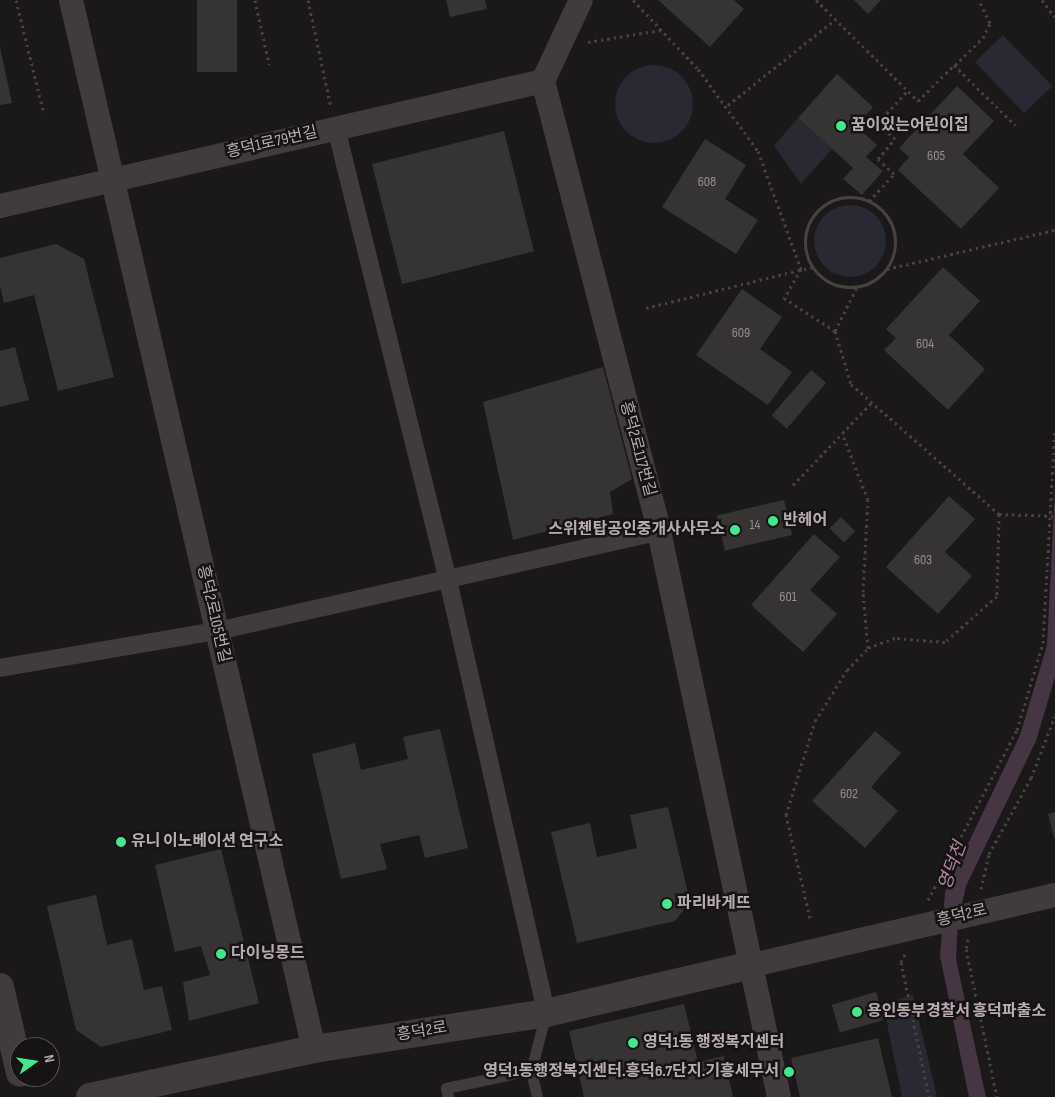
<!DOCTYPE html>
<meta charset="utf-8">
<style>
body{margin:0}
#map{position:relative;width:1055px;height:1097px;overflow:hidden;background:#1a1818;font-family:"Sofia Sans Condensed","Noto Sans KR",sans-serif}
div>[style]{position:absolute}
.green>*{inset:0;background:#282932;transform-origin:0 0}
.round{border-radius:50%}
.water>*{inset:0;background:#463543}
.building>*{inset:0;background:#363333;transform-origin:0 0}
.path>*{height:3px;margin-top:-1.5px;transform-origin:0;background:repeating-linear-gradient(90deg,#474144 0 2.5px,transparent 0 6.5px)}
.path>.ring{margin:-1.5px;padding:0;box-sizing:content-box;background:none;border:3px solid #474144;border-radius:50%}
.service>*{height:11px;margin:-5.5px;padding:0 5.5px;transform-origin:5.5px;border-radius:5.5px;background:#413b3d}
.pedestrian>*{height:18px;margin:-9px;padding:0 9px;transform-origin:9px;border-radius:9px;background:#413b3d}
.minor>*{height:24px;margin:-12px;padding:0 12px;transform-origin:12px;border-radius:12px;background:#413b3d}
.tertiary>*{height:28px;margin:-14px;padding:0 14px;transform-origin:14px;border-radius:14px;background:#413b3d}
.minor-bridge>*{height:24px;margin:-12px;padding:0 12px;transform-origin:12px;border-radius:12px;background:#413b3d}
.dots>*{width:14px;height:14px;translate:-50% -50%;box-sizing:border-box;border:2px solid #151313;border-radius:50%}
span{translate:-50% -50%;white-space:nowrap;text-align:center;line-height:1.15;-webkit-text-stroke:5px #151313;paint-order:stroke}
.number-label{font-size:14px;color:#988d92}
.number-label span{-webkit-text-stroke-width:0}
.poi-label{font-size:16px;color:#b9abb2;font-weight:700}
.left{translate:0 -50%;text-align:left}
.right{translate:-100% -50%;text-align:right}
.street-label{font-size:16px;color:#b9abb2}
.water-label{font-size:18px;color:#b184a6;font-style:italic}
.north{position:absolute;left:10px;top:1037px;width:50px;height:50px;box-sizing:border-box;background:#151313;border:1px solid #575053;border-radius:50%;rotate:77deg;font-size:14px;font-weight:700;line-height:20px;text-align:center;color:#b9abb2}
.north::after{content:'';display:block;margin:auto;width:18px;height:22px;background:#42e88d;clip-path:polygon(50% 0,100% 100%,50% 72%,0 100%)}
</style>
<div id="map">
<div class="green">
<div style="left:1003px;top:35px;width:71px;height:39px;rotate:46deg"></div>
<div class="round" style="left:615px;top:65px;width:78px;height:78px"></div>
<div style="clip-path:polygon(798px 118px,832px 149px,801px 184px,774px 146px)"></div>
<div class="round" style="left:814px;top:205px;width:72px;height:72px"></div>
<div style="clip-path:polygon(913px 995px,937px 1097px,902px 1097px,883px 1004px)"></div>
</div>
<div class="water">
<div style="clip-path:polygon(1055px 488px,1055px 677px,1036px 741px,966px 886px,958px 922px,956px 959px,986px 1097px,969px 1097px,940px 956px,945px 892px,1020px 735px,1047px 645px)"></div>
</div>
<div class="building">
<div style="left:197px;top:0;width:40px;height:72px"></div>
<div style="clip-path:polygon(446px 0,485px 0,487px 9px,450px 17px)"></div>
<div style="clip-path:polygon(658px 0,734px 0,744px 9px,710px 47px)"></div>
<div style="clip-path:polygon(854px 0,881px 0,868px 14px)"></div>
<div style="clip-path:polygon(0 47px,12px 103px,0 105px)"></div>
<div style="clip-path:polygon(837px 74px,873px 107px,856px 126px,877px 145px,866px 157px,883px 171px,862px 195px,843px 179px,853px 168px,798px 118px)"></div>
<div style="clip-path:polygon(957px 86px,994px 121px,963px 154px,999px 188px,961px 229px,898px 170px,909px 157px,899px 148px)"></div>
<div style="left:504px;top:131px;width:124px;height:136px;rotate:76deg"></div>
<div style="clip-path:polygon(705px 139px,746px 165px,725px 199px,758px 220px,736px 254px,662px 207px)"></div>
<div style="clip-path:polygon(56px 244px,84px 259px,114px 377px,58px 391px,34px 295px,4px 303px,0 286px,0 258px)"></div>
<div style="clip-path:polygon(943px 267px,980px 301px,949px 335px,985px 369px,948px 410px,884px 350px,896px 338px,886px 329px)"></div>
<div style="clip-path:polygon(742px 289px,782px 317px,760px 349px,792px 372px,768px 405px,696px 355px)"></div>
<div style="clip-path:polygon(15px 347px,29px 400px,0 407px,0 351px)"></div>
<div style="clip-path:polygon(603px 367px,632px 479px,610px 492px,613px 514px,513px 540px,483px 402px)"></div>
<div style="left:811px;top:370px;width:20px;height:60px;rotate:41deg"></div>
<div style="clip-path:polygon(949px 496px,975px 519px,945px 552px,972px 576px,938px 614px,886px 567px)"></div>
<div style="left:784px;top:500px;width:36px;height:69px;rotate:77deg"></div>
<div style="left:841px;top:517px;width:20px;height:16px;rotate:45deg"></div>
<div style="clip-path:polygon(814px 534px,840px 557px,810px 590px,837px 614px,803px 652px,751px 605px)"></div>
<div style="clip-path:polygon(440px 729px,468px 848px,425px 858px,419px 835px,380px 844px,387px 869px,341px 879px,312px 754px,355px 743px,361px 770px,408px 759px,403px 737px)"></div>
<div style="clip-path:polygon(875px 731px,901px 753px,871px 787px,898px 811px,865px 848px,812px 801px)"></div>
<div style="clip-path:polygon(668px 807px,690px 902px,675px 921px,577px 943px,551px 832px,590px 823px,597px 857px,637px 848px,630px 815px)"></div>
<div style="clip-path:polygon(1055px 812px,1055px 837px,1054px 837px,1048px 814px)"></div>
<div style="clip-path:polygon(221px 849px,259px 1003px,189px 1021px,183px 982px,210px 975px,201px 946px,175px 952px,155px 865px)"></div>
<div style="clip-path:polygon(96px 895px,107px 945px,132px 939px,144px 990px,162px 986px,172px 1030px,101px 1047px,76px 1030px,47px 906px)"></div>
<div style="left:876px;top:992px;width:29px;height:46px;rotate:74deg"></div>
<div style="clip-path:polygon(684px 1004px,698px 1062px,724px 1056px,733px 1097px,584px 1097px,569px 1031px)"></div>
<div style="clip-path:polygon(878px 1038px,892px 1097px,800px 1097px,791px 1058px)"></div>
</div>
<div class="path">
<div style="left:16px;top:0;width:117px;rotate:76.2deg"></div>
<div style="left:255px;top:0;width:66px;rotate:77.7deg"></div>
<div style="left:308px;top:0;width:109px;rotate:77.9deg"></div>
<div style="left:633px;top:0;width:95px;rotate:46.7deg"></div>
<div style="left:698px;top:69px;width:102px;rotate:53.8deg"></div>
<div style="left:758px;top:151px;width:126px;rotate:70deg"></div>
<div style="left:801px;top:269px;width:34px;rotate:120deg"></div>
<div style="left:784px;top:298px;width:61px;rotate:32.9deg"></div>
<div style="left:835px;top:331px;width:49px;rotate:-63.4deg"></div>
<div style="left:816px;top:0;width:144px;rotate:44.7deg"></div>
<div style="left:918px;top:101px;width:51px;rotate:-45deg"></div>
<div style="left:954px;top:65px;width:86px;rotate:44.5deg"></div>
<div style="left:1042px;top:0;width:21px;rotate:53deg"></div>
<div style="left:588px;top:42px;width:74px;rotate:-9.3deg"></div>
<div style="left:955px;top:65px;width:39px;rotate:-44deg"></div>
<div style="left:983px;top:38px;width:17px;rotate:-65deg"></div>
<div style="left:990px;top:23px;width:25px;rotate:-116deg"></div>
<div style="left:728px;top:105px;width:139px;rotate:-38.6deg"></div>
<div class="ring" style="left:805px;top:197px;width:87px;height:87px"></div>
<div style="left:869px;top:201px;width:37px;rotate:-47deg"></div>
<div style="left:894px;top:174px;width:22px;rotate:-137deg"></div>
<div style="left:878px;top:159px;width:26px;rotate:-50deg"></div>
<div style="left:895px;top:139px;width:23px;rotate:-137deg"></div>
<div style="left:878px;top:123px;width:45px;rotate:-47.7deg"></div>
<div style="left:887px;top:269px;width:172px;rotate:-13.1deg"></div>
<div style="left:646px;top:308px;width:171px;rotate:-13.9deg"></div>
<div style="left:835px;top:331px;width:55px;rotate:73.2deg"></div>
<div style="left:851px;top:384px;width:197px;rotate:41.3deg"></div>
<div style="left:999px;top:514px;width:82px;rotate:91.4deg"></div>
<div style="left:997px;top:596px;width:69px;rotate:138.5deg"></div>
<div style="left:945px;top:642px;width:50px;rotate:-175.4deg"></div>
<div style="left:895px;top:638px;width:29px;rotate:160deg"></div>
<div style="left:793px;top:485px;width:113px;rotate:-46.4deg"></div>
<div style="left:999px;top:514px;width:56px;rotate:2deg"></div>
<div style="left:981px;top:889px;width:36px;rotate:-77deg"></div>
<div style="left:989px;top:854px;width:87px;rotate:-61.1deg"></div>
<div style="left:1031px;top:778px;width:66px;rotate:-68.8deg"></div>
<div style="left:928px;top:900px;width:192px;rotate:-62.4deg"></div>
<div style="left:1017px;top:730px;width:91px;rotate:-73.4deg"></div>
<div style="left:1043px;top:643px;width:214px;rotate:-86.8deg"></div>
<div style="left:810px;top:918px;width:106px;rotate:-103.1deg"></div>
<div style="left:786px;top:815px;width:98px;rotate:-72.9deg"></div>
<div style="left:815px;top:721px;width:60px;rotate:-57.9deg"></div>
<div style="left:847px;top:670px;width:30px;rotate:-46deg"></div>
<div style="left:868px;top:648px;width:56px;rotate:-95.1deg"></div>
<div style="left:863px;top:592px;width:92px;rotate:-86.9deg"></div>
<div style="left:868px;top:500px;width:72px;rotate:-111.2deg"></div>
<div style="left:968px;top:939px;width:10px;rotate:101deg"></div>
<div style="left:966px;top:949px;width:151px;rotate:78.2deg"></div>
<div style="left:905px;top:954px;width:9px;rotate:117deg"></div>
<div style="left:901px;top:962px;width:138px;rotate:78.3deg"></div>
</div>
<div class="service">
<div style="left:448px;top:1097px;width:9px;rotate:-103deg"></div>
<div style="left:446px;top:1088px;width:87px;rotate:-12deg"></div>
<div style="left:537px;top:1097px;width:28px;rotate:-103deg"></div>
<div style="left:531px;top:1070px;width:59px;rotate:-75.3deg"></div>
</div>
<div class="pedestrian">
<div style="left:336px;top:128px;width:466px;rotate:76.1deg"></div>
<div style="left:448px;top:580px;width:444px;rotate:77.2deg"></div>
<div style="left:0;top:668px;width:220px;rotate:-9.7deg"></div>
<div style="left:217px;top:631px;width:453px;rotate:-12.7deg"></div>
</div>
<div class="minor">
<div style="left:71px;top:0;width:1077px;rotate:76.96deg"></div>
<div style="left:543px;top:81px;width:465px;rotate:75.5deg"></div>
<div style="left:659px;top:531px;width:579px;rotate:78.03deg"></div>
<div style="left:543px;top:81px;width:89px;rotate:-64.9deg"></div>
<div style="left:0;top:206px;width:557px;rotate:-12.96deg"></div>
<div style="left:753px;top:965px;width:119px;rotate:-13.1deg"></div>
</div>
<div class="tertiary">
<div style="left:0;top:987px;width:88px;rotate:76.9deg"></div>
<div style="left:90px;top:1097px;width:229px;rotate:-12.1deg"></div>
<div style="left:314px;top:1049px;width:235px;rotate:-8.8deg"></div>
<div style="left:546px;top:1013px;width:212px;rotate:-13.1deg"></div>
</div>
<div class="minor-bridge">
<div style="left:869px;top:938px;width:191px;rotate:-13deg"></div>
</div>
<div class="dots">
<div style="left:841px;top:126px;background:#42e88d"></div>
<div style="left:773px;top:521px;background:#42e88d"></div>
<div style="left:735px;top:530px;background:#42e88d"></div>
<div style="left:121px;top:842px;background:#42e88d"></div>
<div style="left:667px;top:904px;background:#42e88d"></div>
<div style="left:221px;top:954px;background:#42e88d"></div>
<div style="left:857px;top:1012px;background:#42e88d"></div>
<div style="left:633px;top:1043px;background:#42e88d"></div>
<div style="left:789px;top:1072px;background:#42e88d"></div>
</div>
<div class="number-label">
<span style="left:936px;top:156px">605</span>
<span style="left:707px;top:182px">608</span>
<span style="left:741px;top:333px">609</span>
<span style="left:925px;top:344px">604</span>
<span style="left:755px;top:525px">14</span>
<span style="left:923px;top:560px">603</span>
<span style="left:788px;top:597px">601</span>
<span style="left:849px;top:794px">602</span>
</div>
<div class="poi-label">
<span class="left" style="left:851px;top:126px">꿈이있는어린이집</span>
<span class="left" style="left:783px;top:521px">반헤어</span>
<span class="right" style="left:725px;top:530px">스위첸탑공인중개사사무소</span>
<span class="left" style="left:131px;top:842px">유니 이노베이션 연구소</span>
<span class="left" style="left:677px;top:904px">파리바게뜨</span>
<span class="left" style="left:231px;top:954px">다이닝몽드</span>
<span class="left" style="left:867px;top:1012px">용인동부경찰서 흥덕파출소</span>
<span class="left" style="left:643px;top:1043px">영덕1동 행정복지센터</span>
<span class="right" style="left:779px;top:1072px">영덕1동행정복지센터.흥덕6.7단지.기흥세무서</span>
</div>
<div class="street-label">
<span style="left:272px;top:143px;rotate:-13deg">흥덕1로79번길</span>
<span style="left:637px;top:449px;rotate:75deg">흥덕2로117번길</span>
<span style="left:213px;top:614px;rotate:77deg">흥덕2로105번길</span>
<span style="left:962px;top:916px;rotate:-13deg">흥덕2로</span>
<span style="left:422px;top:1032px;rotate:-9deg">흥덕2로</span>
</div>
<div class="water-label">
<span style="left:953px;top:866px;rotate:-70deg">영덕천</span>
</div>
<div class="north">N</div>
</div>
